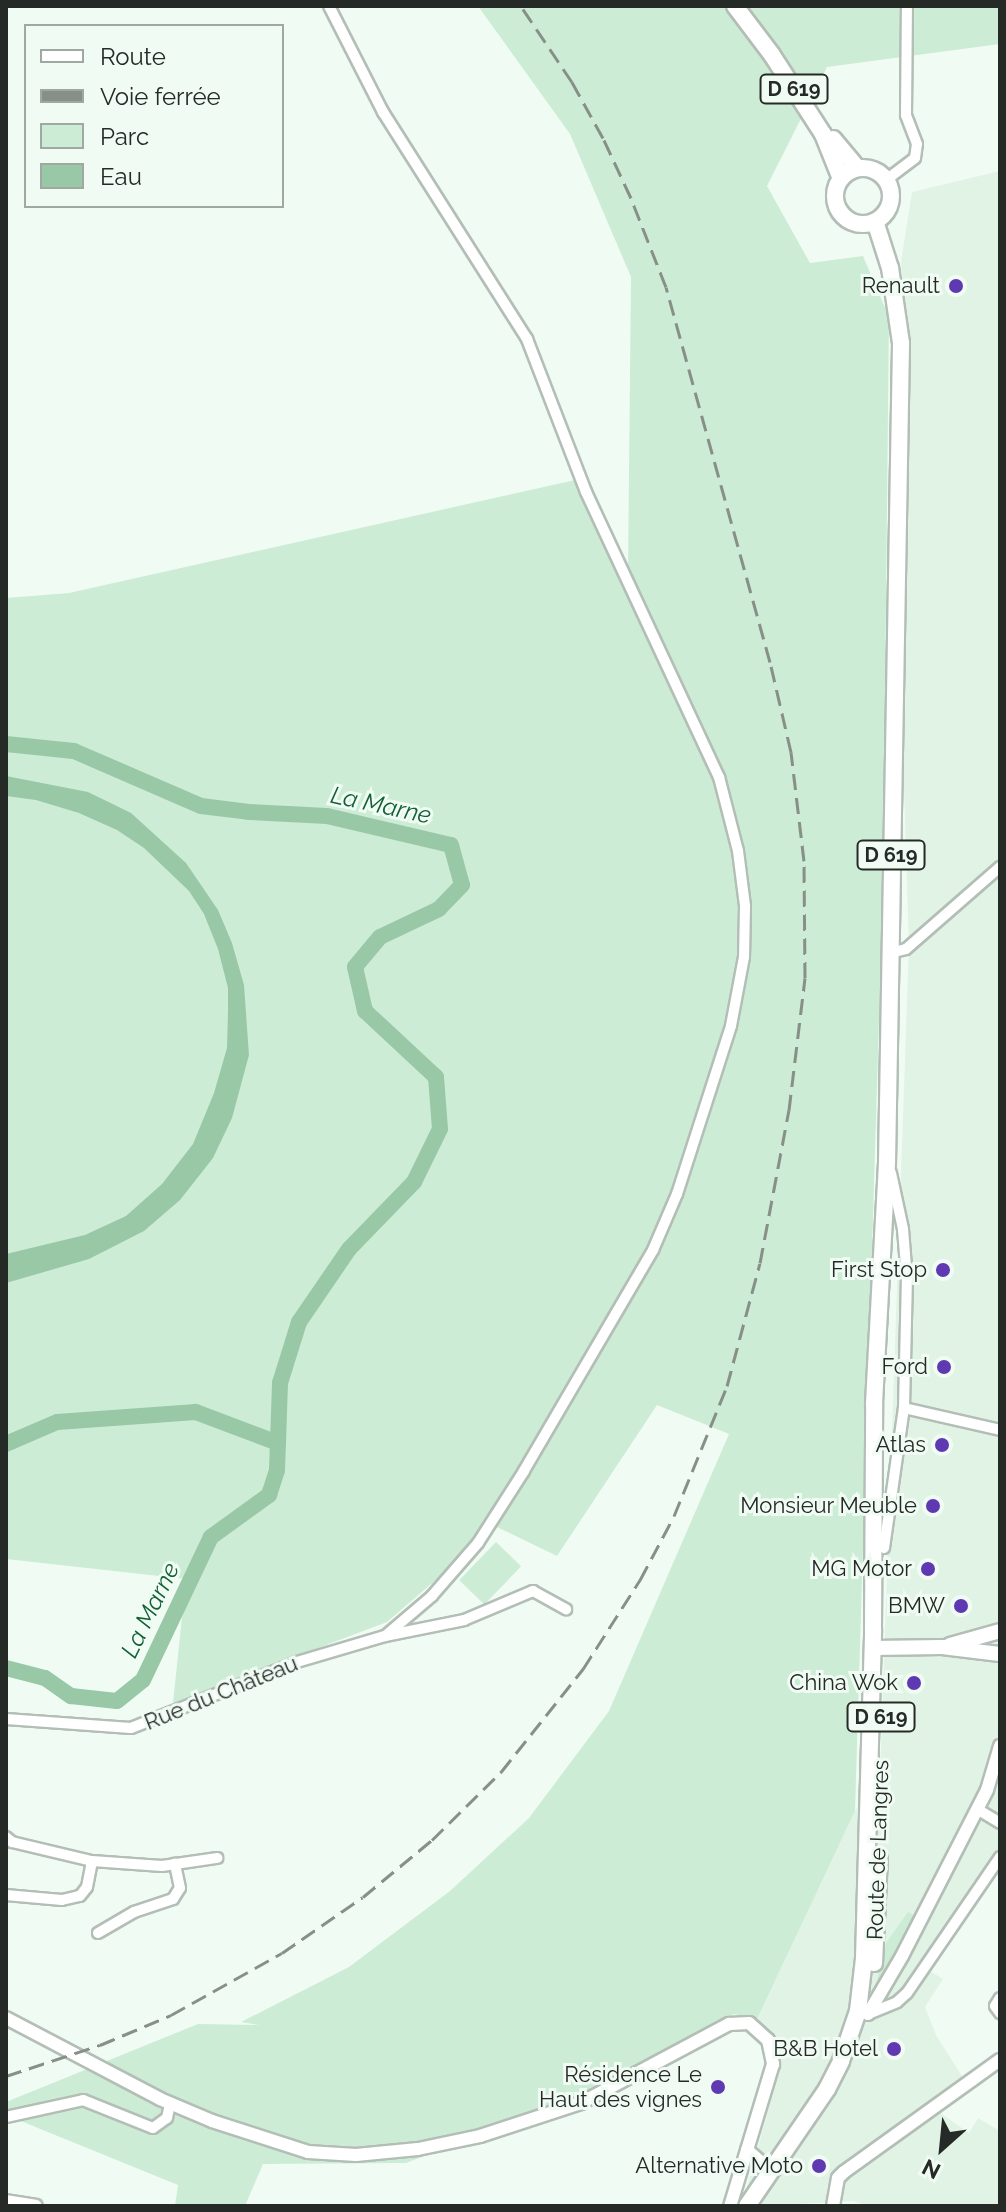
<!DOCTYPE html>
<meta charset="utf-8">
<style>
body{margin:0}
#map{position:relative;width:1006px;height:2212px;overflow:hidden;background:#f0fcf3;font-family:Raleway,sans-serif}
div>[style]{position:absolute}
.built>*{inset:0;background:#e0f3e5}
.green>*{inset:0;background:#ccecd5;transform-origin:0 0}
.water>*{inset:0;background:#99c8a7}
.river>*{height:16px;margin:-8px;padding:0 8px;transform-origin:8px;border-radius:8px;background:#99c8a7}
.roads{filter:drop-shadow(2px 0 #b3beb6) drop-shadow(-2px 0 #b3beb6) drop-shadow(0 2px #b3beb6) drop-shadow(0 -2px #b3beb6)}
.minor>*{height:10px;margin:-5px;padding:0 5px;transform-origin:5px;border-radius:5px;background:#fff}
.tertiary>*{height:12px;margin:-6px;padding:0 6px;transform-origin:6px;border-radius:6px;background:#fff}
.secondary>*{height:14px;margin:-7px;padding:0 7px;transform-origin:7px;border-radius:7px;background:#fff}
.primary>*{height:16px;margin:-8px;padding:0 8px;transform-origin:8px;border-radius:8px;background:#fff}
.primary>.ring{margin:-8px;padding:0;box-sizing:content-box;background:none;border:16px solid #fff;border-radius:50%}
.rail>*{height:3px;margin-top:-1.5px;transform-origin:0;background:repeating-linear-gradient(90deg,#878f89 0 16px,transparent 0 24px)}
.dots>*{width:22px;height:22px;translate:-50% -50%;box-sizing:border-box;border:4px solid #f0fcf3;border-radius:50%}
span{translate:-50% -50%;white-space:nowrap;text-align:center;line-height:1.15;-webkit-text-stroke:6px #f0fcf3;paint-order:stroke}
.shield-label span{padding:2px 6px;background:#f0fcf3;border:2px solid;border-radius:6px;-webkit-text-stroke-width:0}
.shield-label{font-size:20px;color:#262a27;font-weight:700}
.poi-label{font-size:22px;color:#262a27}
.right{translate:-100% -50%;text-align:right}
.street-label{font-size:22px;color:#262a27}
.water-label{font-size:24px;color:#135f36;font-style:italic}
.frame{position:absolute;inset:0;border:8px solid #262a27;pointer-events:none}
.legend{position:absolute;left:24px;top:24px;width:260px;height:184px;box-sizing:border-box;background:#f0fcf3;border:2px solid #9fa8a1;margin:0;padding:10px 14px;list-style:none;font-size:24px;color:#262a27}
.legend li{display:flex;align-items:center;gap:16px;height:40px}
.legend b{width:40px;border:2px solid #9fa8a1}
.north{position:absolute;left:902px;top:2108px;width:80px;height:80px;-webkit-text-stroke:6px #f0fcf3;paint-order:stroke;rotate:207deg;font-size:22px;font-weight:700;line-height:32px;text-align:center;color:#262a27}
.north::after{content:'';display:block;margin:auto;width:28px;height:36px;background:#262a27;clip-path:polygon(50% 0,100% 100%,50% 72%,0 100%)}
</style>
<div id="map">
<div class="built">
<div style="clip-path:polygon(1000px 171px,1000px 1864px,930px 1971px,943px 1979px,925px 2007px,936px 2035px,970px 2089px,939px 2112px,969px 2133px,978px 2118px,1000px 2131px,1000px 2206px,868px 2206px,853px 2201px,762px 2206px,745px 2194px,774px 2089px,776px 2052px,772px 2035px,757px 2019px,855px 1811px,880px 1775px,909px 945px,903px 756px,909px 442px,901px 262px,912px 192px)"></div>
</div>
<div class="green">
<div style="clip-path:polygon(478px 6px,1000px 6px,1000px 44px,827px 67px,767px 186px,810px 263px,863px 256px,889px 317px,883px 889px,855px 1811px,757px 2019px,734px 2014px,578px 2097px,406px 2163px,263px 2164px,245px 2206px,175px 2206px,178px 2185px,6px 2115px,6px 2102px,198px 2024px,259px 2025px,241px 2022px,349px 1967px,450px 1891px,529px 1818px,609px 1711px,729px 1434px,657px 1405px,557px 1556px,497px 1527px,387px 1622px,173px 1703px,186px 1579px,6px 1559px,6px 598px,69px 593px,584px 478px,628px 569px,631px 277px,570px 134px)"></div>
<div style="left:496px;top:1542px;width:35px;height:53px;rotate:44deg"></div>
<div style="clip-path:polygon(908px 1912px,916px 1916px,894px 1965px,874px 1994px,886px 1943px)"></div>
</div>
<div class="water">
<div style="clip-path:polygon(6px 776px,88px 792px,131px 813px,186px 863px,218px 910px,232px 943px,244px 985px,249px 1055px,232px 1118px,213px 1158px,180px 1200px,144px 1231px,89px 1259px,6px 1283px,6px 1254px,85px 1235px,126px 1216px,162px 1184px,193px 1144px,214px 1093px,227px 1048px,228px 1011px,228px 988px,218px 949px,204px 914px,189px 891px,144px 848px,117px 830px,79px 813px,36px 800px,6px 796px)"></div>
</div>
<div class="river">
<div style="left:6px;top:744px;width:68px;rotate:5.9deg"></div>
<div style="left:74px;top:751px;width:138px;rotate:23.4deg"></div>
<div style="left:201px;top:806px;width:48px;rotate:7.1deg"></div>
<div style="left:249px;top:812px;width:78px;rotate:2.9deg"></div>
<div style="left:327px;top:816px;width:127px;rotate:13.2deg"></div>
<div style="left:451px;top:845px;width:41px;rotate:74.6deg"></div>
<div style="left:462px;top:885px;width:33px;rotate:134deg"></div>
<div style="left:439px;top:909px;width:65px;rotate:154.6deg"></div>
<div style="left:380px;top:937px;width:39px;rotate:130deg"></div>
<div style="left:355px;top:967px;width:45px;rotate:77.2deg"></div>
<div style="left:365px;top:1011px;width:97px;rotate:42.9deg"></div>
<div style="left:436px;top:1077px;width:52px;rotate:85.6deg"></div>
<div style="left:440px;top:1129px;width:59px;rotate:116.1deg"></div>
<div style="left:414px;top:1182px;width:93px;rotate:134.1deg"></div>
<div style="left:349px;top:1249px;width:88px;rotate:124.4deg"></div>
<div style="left:299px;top:1322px;width:64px;rotate:107.3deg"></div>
<div style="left:280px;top:1383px;width:60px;rotate:91.9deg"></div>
<div style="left:278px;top:1443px;width:88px;rotate:-159.3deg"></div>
<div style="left:196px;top:1412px;width:139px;rotate:175.9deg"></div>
<div style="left:57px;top:1422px;width:56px;rotate:156.7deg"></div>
<div style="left:6px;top:1668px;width:40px;rotate:14.4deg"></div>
<div style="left:45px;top:1678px;width:32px;rotate:35deg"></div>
<div style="left:71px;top:1696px;width:46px;rotate:6.2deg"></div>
<div style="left:117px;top:1701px;width:33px;rotate:-39deg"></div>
<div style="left:143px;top:1680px;width:158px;rotate:-64.6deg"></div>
<div style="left:211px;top:1537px;width:72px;rotate:-35.9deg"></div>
<div style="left:269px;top:1495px;width:26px;rotate:-72deg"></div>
<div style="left:277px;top:1470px;width:27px;rotate:-88deg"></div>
</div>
<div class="roads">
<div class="minor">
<div style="left:329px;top:6px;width:119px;rotate:63deg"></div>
<div style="left:383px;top:112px;width:269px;rotate:57.6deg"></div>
<div style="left:527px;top:339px;width:164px;rotate:68.9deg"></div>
<div style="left:586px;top:492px;width:315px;rotate:65deg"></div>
<div style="left:719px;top:777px;width:76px;rotate:75.6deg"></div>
<div style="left:738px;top:851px;width:55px;rotate:82.7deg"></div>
<div style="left:745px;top:906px;width:51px;rotate:91.1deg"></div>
<div style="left:744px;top:957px;width:70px;rotate:100.7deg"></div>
<div style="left:731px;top:1026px;width:176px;rotate:107.8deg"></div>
<div style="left:677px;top:1194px;width:61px;rotate:113.2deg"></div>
<div style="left:653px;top:1250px;width:256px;rotate:120.3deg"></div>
<div style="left:524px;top:1471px;width:85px;rotate:122.6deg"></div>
<div style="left:478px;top:1543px;width:70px;rotate:131deg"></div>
<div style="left:432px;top:1596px;width:62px;rotate:139.6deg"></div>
<div style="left:886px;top:180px;width:36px;rotate:-37deg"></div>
<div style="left:915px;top:158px;width:14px;rotate:-82deg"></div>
<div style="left:917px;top:144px;width:31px;rotate:-111deg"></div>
<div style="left:906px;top:115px;width:109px;rotate:-89.5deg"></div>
<div style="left:890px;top:953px;width:16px;rotate:-14deg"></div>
<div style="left:906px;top:949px;width:125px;rotate:-41.1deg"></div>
<div style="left:904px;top:1408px;width:98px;rotate:12.9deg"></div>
<div style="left:884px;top:1548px;width:141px;rotate:-81.9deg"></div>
<div style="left:904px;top:1408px;width:129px;rotate:-88.7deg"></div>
<div style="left:907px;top:1279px;width:50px;rotate:-94.6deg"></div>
<div style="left:903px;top:1229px;width:57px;rotate:-102.1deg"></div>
<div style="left:6px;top:1719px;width:125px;rotate:4.1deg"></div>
<div style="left:131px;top:1728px;width:179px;rotate:-21.7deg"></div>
<div style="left:297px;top:1662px;width:92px;rotate:-16.5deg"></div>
<div style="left:385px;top:1636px;width:81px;rotate:-11.4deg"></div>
<div style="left:464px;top:1620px;width:75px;rotate:-22.8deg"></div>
<div style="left:533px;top:1591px;width:38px;rotate:29deg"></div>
<div style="left:977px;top:1809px;width:27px;rotate:31deg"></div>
<div style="left:6px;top:1837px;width:8px;rotate:40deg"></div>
<div style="left:12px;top:1842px;width:82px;rotate:13.4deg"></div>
<div style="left:92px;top:1861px;width:70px;rotate:4.1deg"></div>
<div style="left:162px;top:1866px;width:56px;rotate:-8.3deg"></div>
<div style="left:6px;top:1895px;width:56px;rotate:5.1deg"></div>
<div style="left:62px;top:1900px;width:18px;rotate:-13deg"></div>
<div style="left:80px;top:1896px;width:11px;rotate:-52deg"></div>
<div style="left:87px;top:1887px;width:26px;rotate:-79deg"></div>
<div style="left:98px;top:1933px;width:42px;rotate:-30.3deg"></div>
<div style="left:134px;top:1912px;width:41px;rotate:-18.4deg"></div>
<div style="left:173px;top:1899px;width:13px;rotate:-58deg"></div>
<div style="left:180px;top:1888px;width:25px;rotate:-102deg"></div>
<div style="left:1000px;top:1998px;width:9px;rotate:122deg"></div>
<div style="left:995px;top:2006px;width:9px;rotate:54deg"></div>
<div style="left:868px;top:2014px;width:31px;rotate:-22deg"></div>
<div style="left:897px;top:2002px;width:13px;rotate:-42deg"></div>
<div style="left:907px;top:1993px;width:165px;rotate:-55.6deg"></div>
<div style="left:6px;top:2117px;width:79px;rotate:-12.4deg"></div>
<div style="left:83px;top:2100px;width:75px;rotate:21.8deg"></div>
<div style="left:153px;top:2128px;width:17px;rotate:-36deg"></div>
<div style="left:167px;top:2118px;width:14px;rotate:-78deg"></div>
</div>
<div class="tertiary">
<div style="left:868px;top:2014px;width:67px;rotate:-59.6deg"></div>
<div style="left:902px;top:1956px;width:186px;rotate:-62.9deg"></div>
<div style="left:987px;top:1790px;width:46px;rotate:-73.5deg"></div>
<div style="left:6px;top:2018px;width:174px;rotate:27.7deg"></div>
<div style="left:160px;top:2099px;width:56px;rotate:22.9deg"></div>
<div style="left:212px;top:2121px;width:101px;rotate:17.9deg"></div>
<div style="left:308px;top:2152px;width:48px;rotate:3.6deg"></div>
<div style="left:356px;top:2155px;width:62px;rotate:-5.5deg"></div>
<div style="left:418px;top:2149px;width:63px;rotate:-11.8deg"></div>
<div style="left:480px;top:2136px;width:106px;rotate:-18.1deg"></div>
<div style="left:581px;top:2103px;width:168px;rotate:-28.1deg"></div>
<div style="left:729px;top:2024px;width:20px;rotate:-3deg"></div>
<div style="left:749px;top:2023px;width:25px;rotate:42deg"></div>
<div style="left:768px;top:2040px;width:25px;rotate:78deg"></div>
<div style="left:773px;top:2064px;width:148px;rotate:106.8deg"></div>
<div style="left:747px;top:2150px;width:18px;rotate:41deg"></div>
<div style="left:761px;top:2162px;width:17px"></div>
<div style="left:6px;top:2201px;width:30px;rotate:9deg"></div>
<div style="left:833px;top:2206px;width:28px;rotate:-80deg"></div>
<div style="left:838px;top:2178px;width:8px;rotate:-45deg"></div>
<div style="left:844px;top:2172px;width:192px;rotate:-35.7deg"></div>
</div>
<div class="secondary">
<div style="left:950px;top:1645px;width:52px;rotate:-15.6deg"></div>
<div style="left:873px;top:1648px;width:69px;rotate:-0.8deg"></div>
<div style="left:942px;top:1647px;width:58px;rotate:6.9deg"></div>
</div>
<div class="primary">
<div style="left:735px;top:6px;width:61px;rotate:52.9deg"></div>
<div style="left:772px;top:55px;width:94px;rotate:57.2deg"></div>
<div style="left:823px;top:134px;width:48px;rotate:68.2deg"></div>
<div style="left:833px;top:139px;width:38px;rotate:50deg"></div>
<div class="ring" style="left:835px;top:168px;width:40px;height:40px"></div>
<div style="left:874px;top:1963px;width:105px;rotate:-87.3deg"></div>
<div style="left:747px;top:2206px;width:142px;rotate:-55.6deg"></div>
<div style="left:827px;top:2089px;width:31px;rotate:-63deg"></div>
<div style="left:841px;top:2061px;width:53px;rotate:-71.2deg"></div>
<div style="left:858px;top:2011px;width:53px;rotate:-83.5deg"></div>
<div style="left:864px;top:1958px;width:329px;rotate:-88.4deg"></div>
<div style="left:873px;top:1629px;width:226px;rotate:-89.7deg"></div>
<div style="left:874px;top:1403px;width:240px;rotate:-86.9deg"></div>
<div style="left:887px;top:1163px;width:820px;rotate:-89.02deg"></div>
<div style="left:901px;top:343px;width:76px;rotate:-98.3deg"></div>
<div style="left:890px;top:268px;width:49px;rotate:-107.7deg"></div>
</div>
</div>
<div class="rail">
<div style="left:6px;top:2076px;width:99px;rotate:-18.3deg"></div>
<div style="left:100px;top:2045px;width:77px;rotate:-22.9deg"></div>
<div style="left:171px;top:2015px;width:127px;rotate:-29.2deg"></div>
<div style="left:282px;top:1953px;width:98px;rotate:-34.7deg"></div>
<div style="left:363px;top:1897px;width:89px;rotate:-39.6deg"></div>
<div style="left:432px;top:1840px;width:97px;rotate:-44.6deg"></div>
<div style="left:501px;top:1772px;width:132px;rotate:-51.5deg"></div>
<div style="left:583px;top:1669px;width:106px;rotate:-57.4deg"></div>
<div style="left:640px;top:1580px;width:72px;rotate:-62deg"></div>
<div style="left:674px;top:1516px;width:140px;rotate:-67.8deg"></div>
<div style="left:727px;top:1386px;width:127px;rotate:-75deg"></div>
<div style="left:760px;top:1263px;width:156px;rotate:-79.3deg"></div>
<div style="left:789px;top:1110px;width:133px;rotate:-83.1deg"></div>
<div style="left:805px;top:978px;width:117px;rotate:-90.5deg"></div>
<div style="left:804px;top:861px;width:110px;rotate:-96.8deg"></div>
<div style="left:791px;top:752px;width:92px;rotate:-103.1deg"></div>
<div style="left:770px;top:662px;width:389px;rotate:-105.5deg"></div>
<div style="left:666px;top:287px;width:96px;rotate:-111.5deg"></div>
<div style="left:631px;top:198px;width:66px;rotate:-115deg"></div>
<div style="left:603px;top:138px;width:64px;rotate:-119deg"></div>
<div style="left:572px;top:82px;width:92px;rotate:-123.9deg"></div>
</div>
<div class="dots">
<div style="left:956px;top:286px;background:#5f39b1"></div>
<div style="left:943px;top:1270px;background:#5f39b1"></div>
<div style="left:944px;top:1367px;background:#5f39b1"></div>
<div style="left:942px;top:1445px;background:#5f39b1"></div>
<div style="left:933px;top:1506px;background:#5f39b1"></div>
<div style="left:928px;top:1569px;background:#5f39b1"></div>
<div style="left:961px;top:1606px;background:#5f39b1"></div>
<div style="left:914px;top:1683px;background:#5f39b1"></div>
<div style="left:894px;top:2049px;background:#5f39b1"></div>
<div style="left:718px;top:2087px;background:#5f39b1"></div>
<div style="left:819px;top:2166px;background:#5f39b1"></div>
</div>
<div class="shield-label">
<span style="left:794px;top:89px">D 619</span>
<span style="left:891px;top:855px">D 619</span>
<span style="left:881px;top:1717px">D 619</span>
</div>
<div class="poi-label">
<span class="right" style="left:940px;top:286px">Renault</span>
<span class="right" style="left:927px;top:1270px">First Stop</span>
<span class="right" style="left:928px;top:1367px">Ford</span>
<span class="right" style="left:926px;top:1445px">Atlas</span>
<span class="right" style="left:917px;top:1506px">Monsieur Meuble</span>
<span class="right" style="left:912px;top:1569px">MG Motor</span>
<span class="right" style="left:945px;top:1606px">BMW</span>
<span class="right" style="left:898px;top:1683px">China Wok</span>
<span class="right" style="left:878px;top:2049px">B&amp;B Hotel</span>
<span class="right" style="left:702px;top:2087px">Résidence Le<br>Haut des vignes</span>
<span class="right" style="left:803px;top:2166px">Alternative Moto</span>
</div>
<div class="street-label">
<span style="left:221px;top:1693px;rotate:-22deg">Rue du Château</span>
<span style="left:878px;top:1850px;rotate:-88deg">Route de Langres</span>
</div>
<div class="water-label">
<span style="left:381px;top:805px;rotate:12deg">La Marne</span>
<span style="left:150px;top:1610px;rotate:-64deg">La Marne</span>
</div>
<div class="frame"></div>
<ul class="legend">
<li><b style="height:10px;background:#fff"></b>Route</li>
<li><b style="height:10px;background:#878f89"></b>Voie ferrée</li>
<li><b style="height:22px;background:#ccecd5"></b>Parc</li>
<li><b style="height:22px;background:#99c8a7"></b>Eau</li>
</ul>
<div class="north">N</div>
</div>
